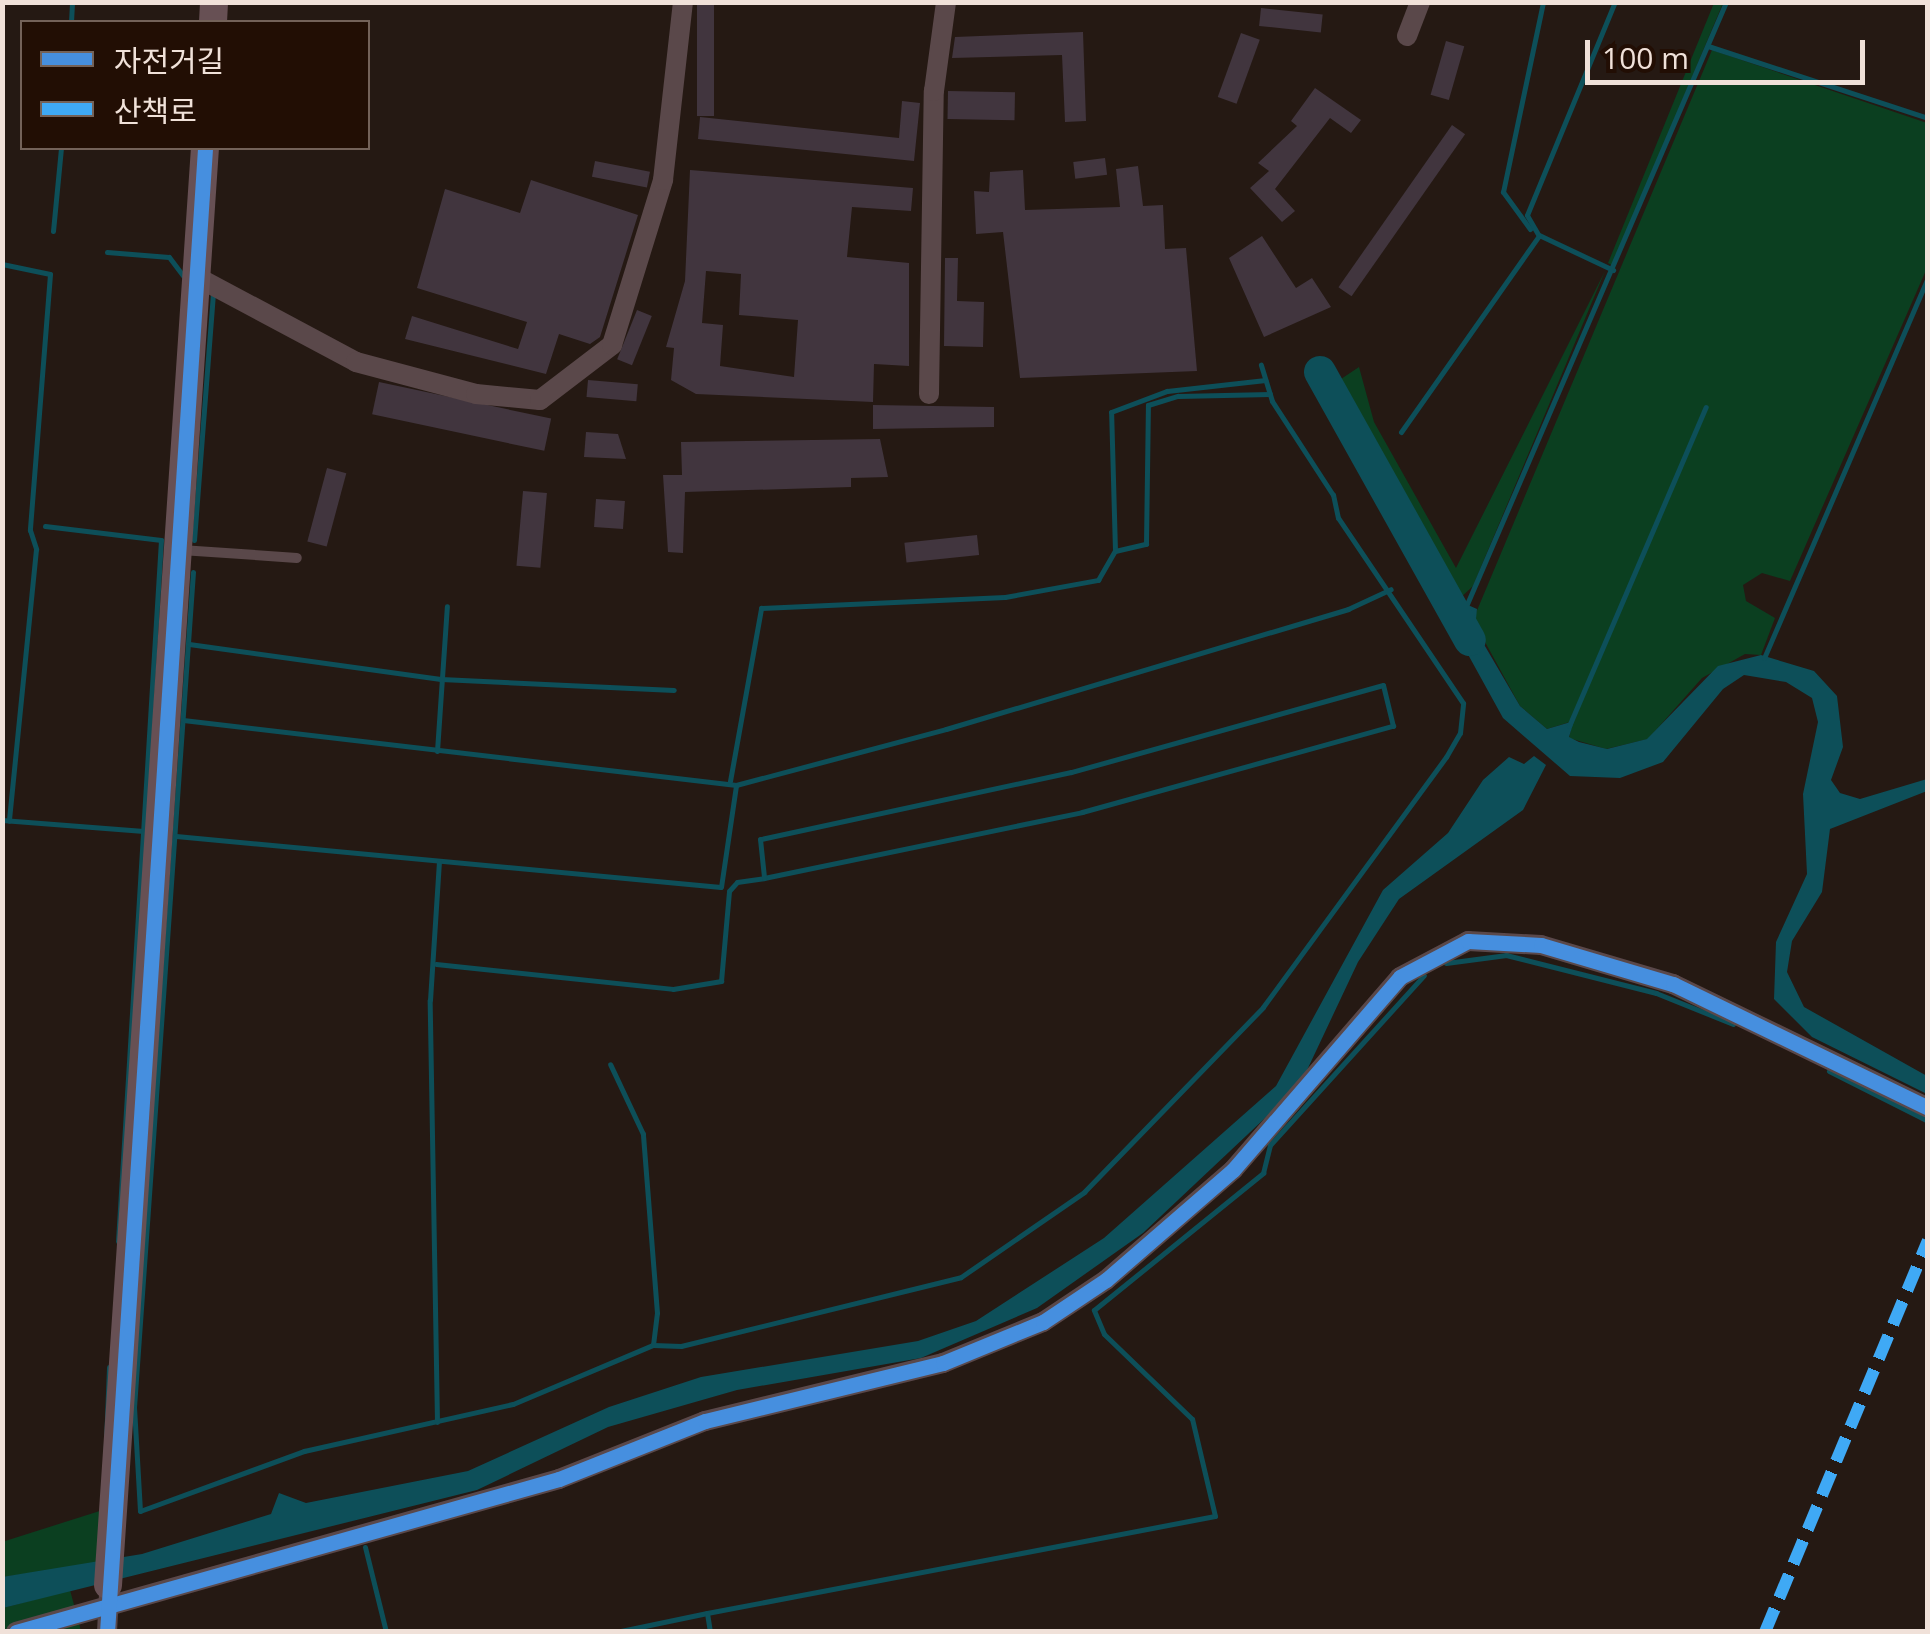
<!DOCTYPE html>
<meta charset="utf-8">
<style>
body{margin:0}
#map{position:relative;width:1930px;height:1634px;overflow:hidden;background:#251913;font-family:"Open Sans","Noto Sans KR",sans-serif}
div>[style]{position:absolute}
.green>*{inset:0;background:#0b3f20}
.water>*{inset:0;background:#0d4f59}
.stream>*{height:5px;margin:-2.5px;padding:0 2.5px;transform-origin:2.5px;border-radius:2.5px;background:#0d4f59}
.river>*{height:32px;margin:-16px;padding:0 16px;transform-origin:16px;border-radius:16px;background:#0d4f59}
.building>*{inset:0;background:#41353e;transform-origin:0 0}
.lane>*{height:10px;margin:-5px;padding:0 5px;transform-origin:5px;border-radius:5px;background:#5a484a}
.street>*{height:20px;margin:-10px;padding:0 10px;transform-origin:10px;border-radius:10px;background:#5a484a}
.secondary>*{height:28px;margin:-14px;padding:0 14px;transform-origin:14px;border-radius:14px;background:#675054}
.quiet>*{height:12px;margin-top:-6px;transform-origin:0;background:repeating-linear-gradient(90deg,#3fa9f5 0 25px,transparent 0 37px)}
.cycleway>*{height:15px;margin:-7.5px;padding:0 7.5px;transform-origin:7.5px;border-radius:7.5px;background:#468fdf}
span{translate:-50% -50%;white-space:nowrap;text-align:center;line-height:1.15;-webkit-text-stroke:8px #220e04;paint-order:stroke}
.frame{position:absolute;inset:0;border:5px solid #f0e1d9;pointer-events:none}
.legend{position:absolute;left:20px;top:20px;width:350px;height:130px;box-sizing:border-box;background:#220e04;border:2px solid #746259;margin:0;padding:12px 18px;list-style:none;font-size:30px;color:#f0e1d9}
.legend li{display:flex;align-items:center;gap:20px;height:50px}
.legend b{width:50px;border:2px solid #746259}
.scale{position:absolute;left:1585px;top:40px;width:280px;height:45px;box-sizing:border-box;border:5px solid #f0e1d9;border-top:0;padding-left:12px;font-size:30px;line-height:35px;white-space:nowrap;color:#f0e1d9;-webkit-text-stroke:8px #220e04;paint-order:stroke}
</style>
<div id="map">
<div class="green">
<div style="clip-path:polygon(1714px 3px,1723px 3px,1613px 266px,1608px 263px)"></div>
<div style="clip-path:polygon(1712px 50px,1927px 123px,1927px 268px,1790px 581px,1762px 573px,1743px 585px,1746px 601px,1775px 618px,1761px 655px,1745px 654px,1702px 678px,1648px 739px,1606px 749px,1569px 738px,1573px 721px,1547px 729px,1520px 706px,1473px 620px)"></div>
<div style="clip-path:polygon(1605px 271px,1473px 586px,1457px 601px,1332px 385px,1359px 367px,1374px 422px,1456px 568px)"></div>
<div style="clip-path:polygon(106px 1509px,101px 1563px,3px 1577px,2px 1542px)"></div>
<div style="clip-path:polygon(70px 1590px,81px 1631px,3px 1632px,3px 1608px)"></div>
</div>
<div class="water">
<div style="clip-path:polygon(1452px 598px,1477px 609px,1475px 629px,1520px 706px,1547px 729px,1574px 721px,1569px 737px,1579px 742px,1607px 749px,1647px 739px,1718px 666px,1761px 655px,1814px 671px,1837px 696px,1843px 747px,1831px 780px,1840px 793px,1860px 799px,1927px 779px,1927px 791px,1830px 829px,1822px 892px,1792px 941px,1787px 972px,1804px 1007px,1927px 1076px,1927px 1094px,1812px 1037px,1774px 999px,1776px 942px,1807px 874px,1803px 794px,1818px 722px,1812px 698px,1786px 682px,1744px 675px,1723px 689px,1663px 762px,1620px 778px,1570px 776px,1503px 718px,1449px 620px,1444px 604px)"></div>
<div style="clip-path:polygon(1534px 756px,1546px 765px,1523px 810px,1399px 899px,1358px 962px,1300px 1085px,1143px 1233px,1037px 1308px,921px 1358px,737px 1390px,608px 1427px,477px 1490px,3px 1608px,2px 1577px,142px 1554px,271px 1514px,279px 1493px,306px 1503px,468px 1471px,609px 1407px,701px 1377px,918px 1341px,976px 1321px,1104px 1238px,1276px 1086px,1383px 890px,1448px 833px,1483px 780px,1509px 757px,1524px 764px)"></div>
</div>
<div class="stream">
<div style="left:71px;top:22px;width:20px;rotate:-87deg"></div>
<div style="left:1708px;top:46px;width:231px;rotate:18.1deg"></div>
<div style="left:1530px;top:229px;width:46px;rotate:-126.1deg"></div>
<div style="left:1503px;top:192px;width:194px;rotate:-78.1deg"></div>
<div style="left:53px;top:231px;width:83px;rotate:-84.5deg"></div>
<div style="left:1539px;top:235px;width:82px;rotate:25.3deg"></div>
<div style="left:107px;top:252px;width:62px;rotate:4.6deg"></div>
<div style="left:169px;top:257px;width:25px;rotate:53deg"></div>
<div style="left:2px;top:264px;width:49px;rotate:11.8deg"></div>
<div style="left:50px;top:274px;width:257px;rotate:94.5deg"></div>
<div style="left:30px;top:530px;width:20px;rotate:72deg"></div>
<div style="left:36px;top:549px;width:273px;rotate:95.7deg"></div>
<div style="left:1401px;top:432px;width:240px;rotate:-54.9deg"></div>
<div style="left:1539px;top:236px;width:24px;rotate:-120deg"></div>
<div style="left:1527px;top:215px;width:230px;rotate:-67.6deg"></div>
<div style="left:45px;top:526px;width:117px;rotate:6.9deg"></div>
<div style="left:194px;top:540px;width:248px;rotate:-85.6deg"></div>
<div style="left:1115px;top:551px;width:139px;rotate:-91.6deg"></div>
<div style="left:1111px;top:412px;width:60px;rotate:-20.6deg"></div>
<div style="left:1167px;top:391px;width:99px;rotate:-6.4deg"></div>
<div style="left:193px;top:572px;width:837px;rotate:94.04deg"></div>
<div style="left:134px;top:1407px;width:104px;rotate:86.7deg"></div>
<div style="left:140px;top:1511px;width:175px;rotate:-20.1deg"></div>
<div style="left:304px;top:1451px;width:214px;rotate:-12.7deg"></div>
<div style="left:513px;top:1404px;width:152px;rotate:-22.9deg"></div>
<div style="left:653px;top:1345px;width:32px;rotate:-83deg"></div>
<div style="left:657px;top:1313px;width:180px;rotate:-94.5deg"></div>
<div style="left:643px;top:1134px;width:77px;rotate:-115.2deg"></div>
<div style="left:1467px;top:604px;width:655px;rotate:-66.72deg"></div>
<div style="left:189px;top:644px;width:254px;rotate:7.9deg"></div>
<div style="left:441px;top:679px;width:233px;rotate:2.7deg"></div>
<div style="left:1764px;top:658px;width:414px;rotate:-66.7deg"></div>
<div style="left:183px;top:720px;width:557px;rotate:6.7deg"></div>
<div style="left:736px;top:785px;width:217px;rotate:-14.9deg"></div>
<div style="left:946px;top:729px;width:420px;rotate:-16.6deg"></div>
<div style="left:1348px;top:609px;width:47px;rotate:-24.9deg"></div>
<div style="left:1569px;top:726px;width:347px;rotate:-66.8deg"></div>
<div style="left:437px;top:751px;width:145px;rotate:-86.1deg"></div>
<div style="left:730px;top:781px;width:176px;rotate:-79.8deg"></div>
<div style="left:761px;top:608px;width:244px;rotate:-2.6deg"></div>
<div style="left:1005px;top:597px;width:95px;rotate:-10.4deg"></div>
<div style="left:1098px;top:580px;width:34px;rotate:-60deg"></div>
<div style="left:1115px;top:551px;width:32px;rotate:-13deg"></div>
<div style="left:1146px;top:544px;width:139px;rotate:-89.2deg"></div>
<div style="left:1148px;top:405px;width:31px;rotate:-17deg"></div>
<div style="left:1178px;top:396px;width:92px;rotate:-1.2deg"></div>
<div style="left:2px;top:820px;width:142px;rotate:4.4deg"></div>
<div style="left:176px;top:836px;width:547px;rotate:5.35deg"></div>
<div style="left:721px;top:887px;width:103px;rotate:-81.6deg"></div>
<div style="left:1446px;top:963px;width:61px;rotate:-7.6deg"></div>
<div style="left:1506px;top:955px;width:155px;rotate:14.2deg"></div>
<div style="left:1656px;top:993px;width:83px;rotate:21.9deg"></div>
<div style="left:436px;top:964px;width:238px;rotate:6deg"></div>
<div style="left:673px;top:989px;width:49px;rotate:-9.5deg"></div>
<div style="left:721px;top:981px;width:90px;rotate:-84.9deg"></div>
<div style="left:729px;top:891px;width:12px;rotate:-48deg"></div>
<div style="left:737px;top:882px;width:27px;rotate:-8deg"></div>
<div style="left:764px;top:878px;width:325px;rotate:-11.7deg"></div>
<div style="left:1082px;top:812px;width:323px;rotate:-15.5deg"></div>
<div style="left:1393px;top:726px;width:42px;rotate:-103.7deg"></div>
<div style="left:1383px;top:685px;width:324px;rotate:164.4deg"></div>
<div style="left:1071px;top:772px;width:318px;rotate:167.8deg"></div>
<div style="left:760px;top:839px;width:39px;rotate:84deg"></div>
<div style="left:1829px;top:1071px;width:111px;rotate:26.8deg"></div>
<div style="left:118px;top:1241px;width:702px;rotate:-86.49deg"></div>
<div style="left:653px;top:1345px;width:28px;rotate:2deg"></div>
<div style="left:681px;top:1346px;width:288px;rotate:-13.8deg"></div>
<div style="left:961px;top:1277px;width:150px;rotate:-34.6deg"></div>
<div style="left:1084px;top:1192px;width:257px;rotate:-45.9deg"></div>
<div style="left:1263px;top:1007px;width:310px;rotate:-53.8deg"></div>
<div style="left:1446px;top:757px;width:28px;rotate:-60deg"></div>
<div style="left:1460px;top:733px;width:30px;rotate:-84deg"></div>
<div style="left:1463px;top:703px;width:223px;rotate:-124deg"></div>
<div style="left:1338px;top:518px;width:24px;rotate:-102deg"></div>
<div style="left:1333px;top:495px;width:112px;rotate:-123deg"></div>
<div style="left:1272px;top:401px;width:38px;rotate:-107deg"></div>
<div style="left:437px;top:1422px;width:422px;rotate:-91deg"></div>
<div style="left:430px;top:1000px;width:138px;rotate:-86.3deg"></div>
<div style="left:104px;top:1492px;width:125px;rotate:-87.7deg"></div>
<div style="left:365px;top:1547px;width:88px;rotate:76.1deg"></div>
<div style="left:707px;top:1613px;width:517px;rotate:-10.81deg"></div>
<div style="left:1215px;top:1516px;width:100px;rotate:-103.3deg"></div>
<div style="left:1192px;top:1419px;width:122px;rotate:-136deg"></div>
<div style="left:1104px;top:1334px;width:26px;rotate:-113deg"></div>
<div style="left:1094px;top:1310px;width:218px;rotate:-39deg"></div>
<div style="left:1263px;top:1173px;width:29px;rotate:-76deg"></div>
<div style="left:1270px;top:1145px;width:229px;rotate:-47.8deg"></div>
<div style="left:616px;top:1632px;width:93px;rotate:-11.8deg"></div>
<div style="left:707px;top:1613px;width:19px;rotate:81deg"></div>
</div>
<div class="river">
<div style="left:1320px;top:372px;width:307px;rotate:60.8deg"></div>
</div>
<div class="building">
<div style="left:697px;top:2px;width:17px;height:114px"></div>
<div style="left:1261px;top:8px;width:62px;height:18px;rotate:6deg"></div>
<div style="clip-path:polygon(1083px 32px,1086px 121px,1065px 122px,1062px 55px,952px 58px,955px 37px)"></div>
<div style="left:1241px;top:33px;width:20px;height:68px;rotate:20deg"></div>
<div style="left:1446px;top:41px;width:19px;height:56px;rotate:16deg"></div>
<div style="clip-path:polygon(1315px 88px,1361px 120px,1351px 133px,1330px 118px,1275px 189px,1295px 211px,1282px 222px,1250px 188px,1269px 171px,1258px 163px,1297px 126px,1291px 121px)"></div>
<div style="left:948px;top:91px;width:67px;height:28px;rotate:1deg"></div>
<div style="clip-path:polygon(902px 101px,920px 103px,914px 161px,698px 139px,700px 117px,899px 138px)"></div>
<div style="left:1452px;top:125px;width:16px;height:198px;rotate:35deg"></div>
<div style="left:1105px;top:158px;width:17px;height:32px;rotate:83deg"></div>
<div style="left:595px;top:161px;width:56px;height:16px;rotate:11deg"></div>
<div style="clip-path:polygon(1138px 166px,1143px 206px,1163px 205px,1165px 249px,1186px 248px,1197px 371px,1020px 378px,1003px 232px,976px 234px,974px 191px,989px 192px,990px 172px,1023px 170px,1025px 210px,1120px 207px,1116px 169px)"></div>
<div style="clip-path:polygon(evenodd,690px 170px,913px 188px,911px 211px,852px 207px,847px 257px,909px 263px,909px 366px,874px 364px,873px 402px,696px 394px,671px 380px,674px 348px,666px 347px,685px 281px,690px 170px,706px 271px,741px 274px,739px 315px,798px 320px,794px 377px,720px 366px,723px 325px,702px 323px,706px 271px)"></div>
<div style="clip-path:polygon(531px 180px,638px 215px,600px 337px,590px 344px,559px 334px,546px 374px,405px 339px,412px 316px,518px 349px,527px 322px,417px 288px,445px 189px,520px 213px)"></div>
<div style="clip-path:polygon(1262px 236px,1296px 288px,1312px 278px,1331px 307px,1264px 337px,1229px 258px)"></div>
<div style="clip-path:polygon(945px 258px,958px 258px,957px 301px,984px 302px,983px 347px,944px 346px)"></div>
<div style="left:637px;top:310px;width:16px;height:53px;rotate:22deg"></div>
<div style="left:588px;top:380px;width:50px;height:17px;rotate:5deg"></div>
<div style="left:379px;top:382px;width:176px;height:33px;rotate:12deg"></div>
<div style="clip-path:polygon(873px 405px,994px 407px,994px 427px,873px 429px)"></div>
<div style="clip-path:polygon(586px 432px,618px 434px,626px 459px,584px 457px)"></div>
<div style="clip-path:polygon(880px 439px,888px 477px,851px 478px,851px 487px,685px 492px,683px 553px,668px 552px,663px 475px,682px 475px,681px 442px)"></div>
<div style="left:327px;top:468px;width:20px;height:76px;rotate:15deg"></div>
<div style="left:523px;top:491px;width:24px;height:75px;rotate:5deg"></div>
<div style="left:596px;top:499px;width:29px;height:28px;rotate:4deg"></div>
<div style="left:977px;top:535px;width:20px;height:73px;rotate:84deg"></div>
</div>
<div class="lane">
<div style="left:181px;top:550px;width:116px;rotate:3.9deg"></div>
</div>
<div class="street">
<div style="left:1407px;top:36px;width:36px;rotate:-69deg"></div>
<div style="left:197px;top:277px;width:180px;rotate:28.1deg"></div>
<div style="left:356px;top:362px;width:124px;rotate:14.9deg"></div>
<div style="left:476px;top:394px;width:64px;rotate:5.4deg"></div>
<div style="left:540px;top:400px;width:91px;rotate:-37.4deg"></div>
<div style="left:612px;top:345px;width:173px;rotate:-72.8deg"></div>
<div style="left:663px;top:180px;width:179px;rotate:-83.6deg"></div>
<div style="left:929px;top:394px;width:303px;rotate:-89.1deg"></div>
<div style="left:934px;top:91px;width:90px;rotate:-82.3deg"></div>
<div style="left:16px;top:1632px;width:564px;rotate:-15.74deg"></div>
<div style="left:559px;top:1479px;width:157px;rotate:-21.7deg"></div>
<div style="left:705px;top:1421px;width:245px;rotate:-13.7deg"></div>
<div style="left:943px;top:1363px;width:108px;rotate:-22.3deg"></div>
<div style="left:1043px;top:1322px;width:76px;rotate:-33.7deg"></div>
<div style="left:1106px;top:1280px;width:168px;rotate:-40.9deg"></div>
<div style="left:1233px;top:1170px;width:255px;rotate:-49.1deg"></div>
<div style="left:1400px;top:977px;width:77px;rotate:-27.9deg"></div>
<div style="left:1468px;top:941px;width:73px;rotate:3.1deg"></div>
<div style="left:1541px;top:945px;width:138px;rotate:16.5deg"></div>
<div style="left:1673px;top:984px;width:284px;rotate:25.9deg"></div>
<div style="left:107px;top:1632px;width:35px;rotate:-87deg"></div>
</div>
<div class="secondary">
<div style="left:213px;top:22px;width:20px;rotate:-87deg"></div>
<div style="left:108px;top:1585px;width:1440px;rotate:-86.14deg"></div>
</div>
<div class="quiet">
<div style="left:1765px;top:1632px;width:424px;rotate:-67.4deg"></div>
</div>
<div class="cycleway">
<div style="left:16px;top:1632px;width:564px;rotate:-15.74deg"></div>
<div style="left:559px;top:1479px;width:157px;rotate:-21.7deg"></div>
<div style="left:705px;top:1421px;width:245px;rotate:-13.7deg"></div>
<div style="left:943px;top:1363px;width:108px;rotate:-22.3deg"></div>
<div style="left:1043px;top:1322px;width:76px;rotate:-33.7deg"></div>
<div style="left:1106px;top:1280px;width:168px;rotate:-40.9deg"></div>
<div style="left:1233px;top:1170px;width:255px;rotate:-49.1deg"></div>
<div style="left:1400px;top:977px;width:77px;rotate:-27.9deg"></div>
<div style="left:1468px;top:941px;width:73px;rotate:3.1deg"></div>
<div style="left:1541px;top:945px;width:138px;rotate:16.5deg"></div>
<div style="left:1673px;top:984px;width:284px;rotate:25.9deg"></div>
<div style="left:107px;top:1632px;width:1487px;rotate:-86.22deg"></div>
</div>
<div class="frame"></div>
<ul class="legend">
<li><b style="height:12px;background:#468fdf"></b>자전거길</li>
<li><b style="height:12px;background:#3fa9f5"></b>산책로</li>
</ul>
<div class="scale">100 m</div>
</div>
